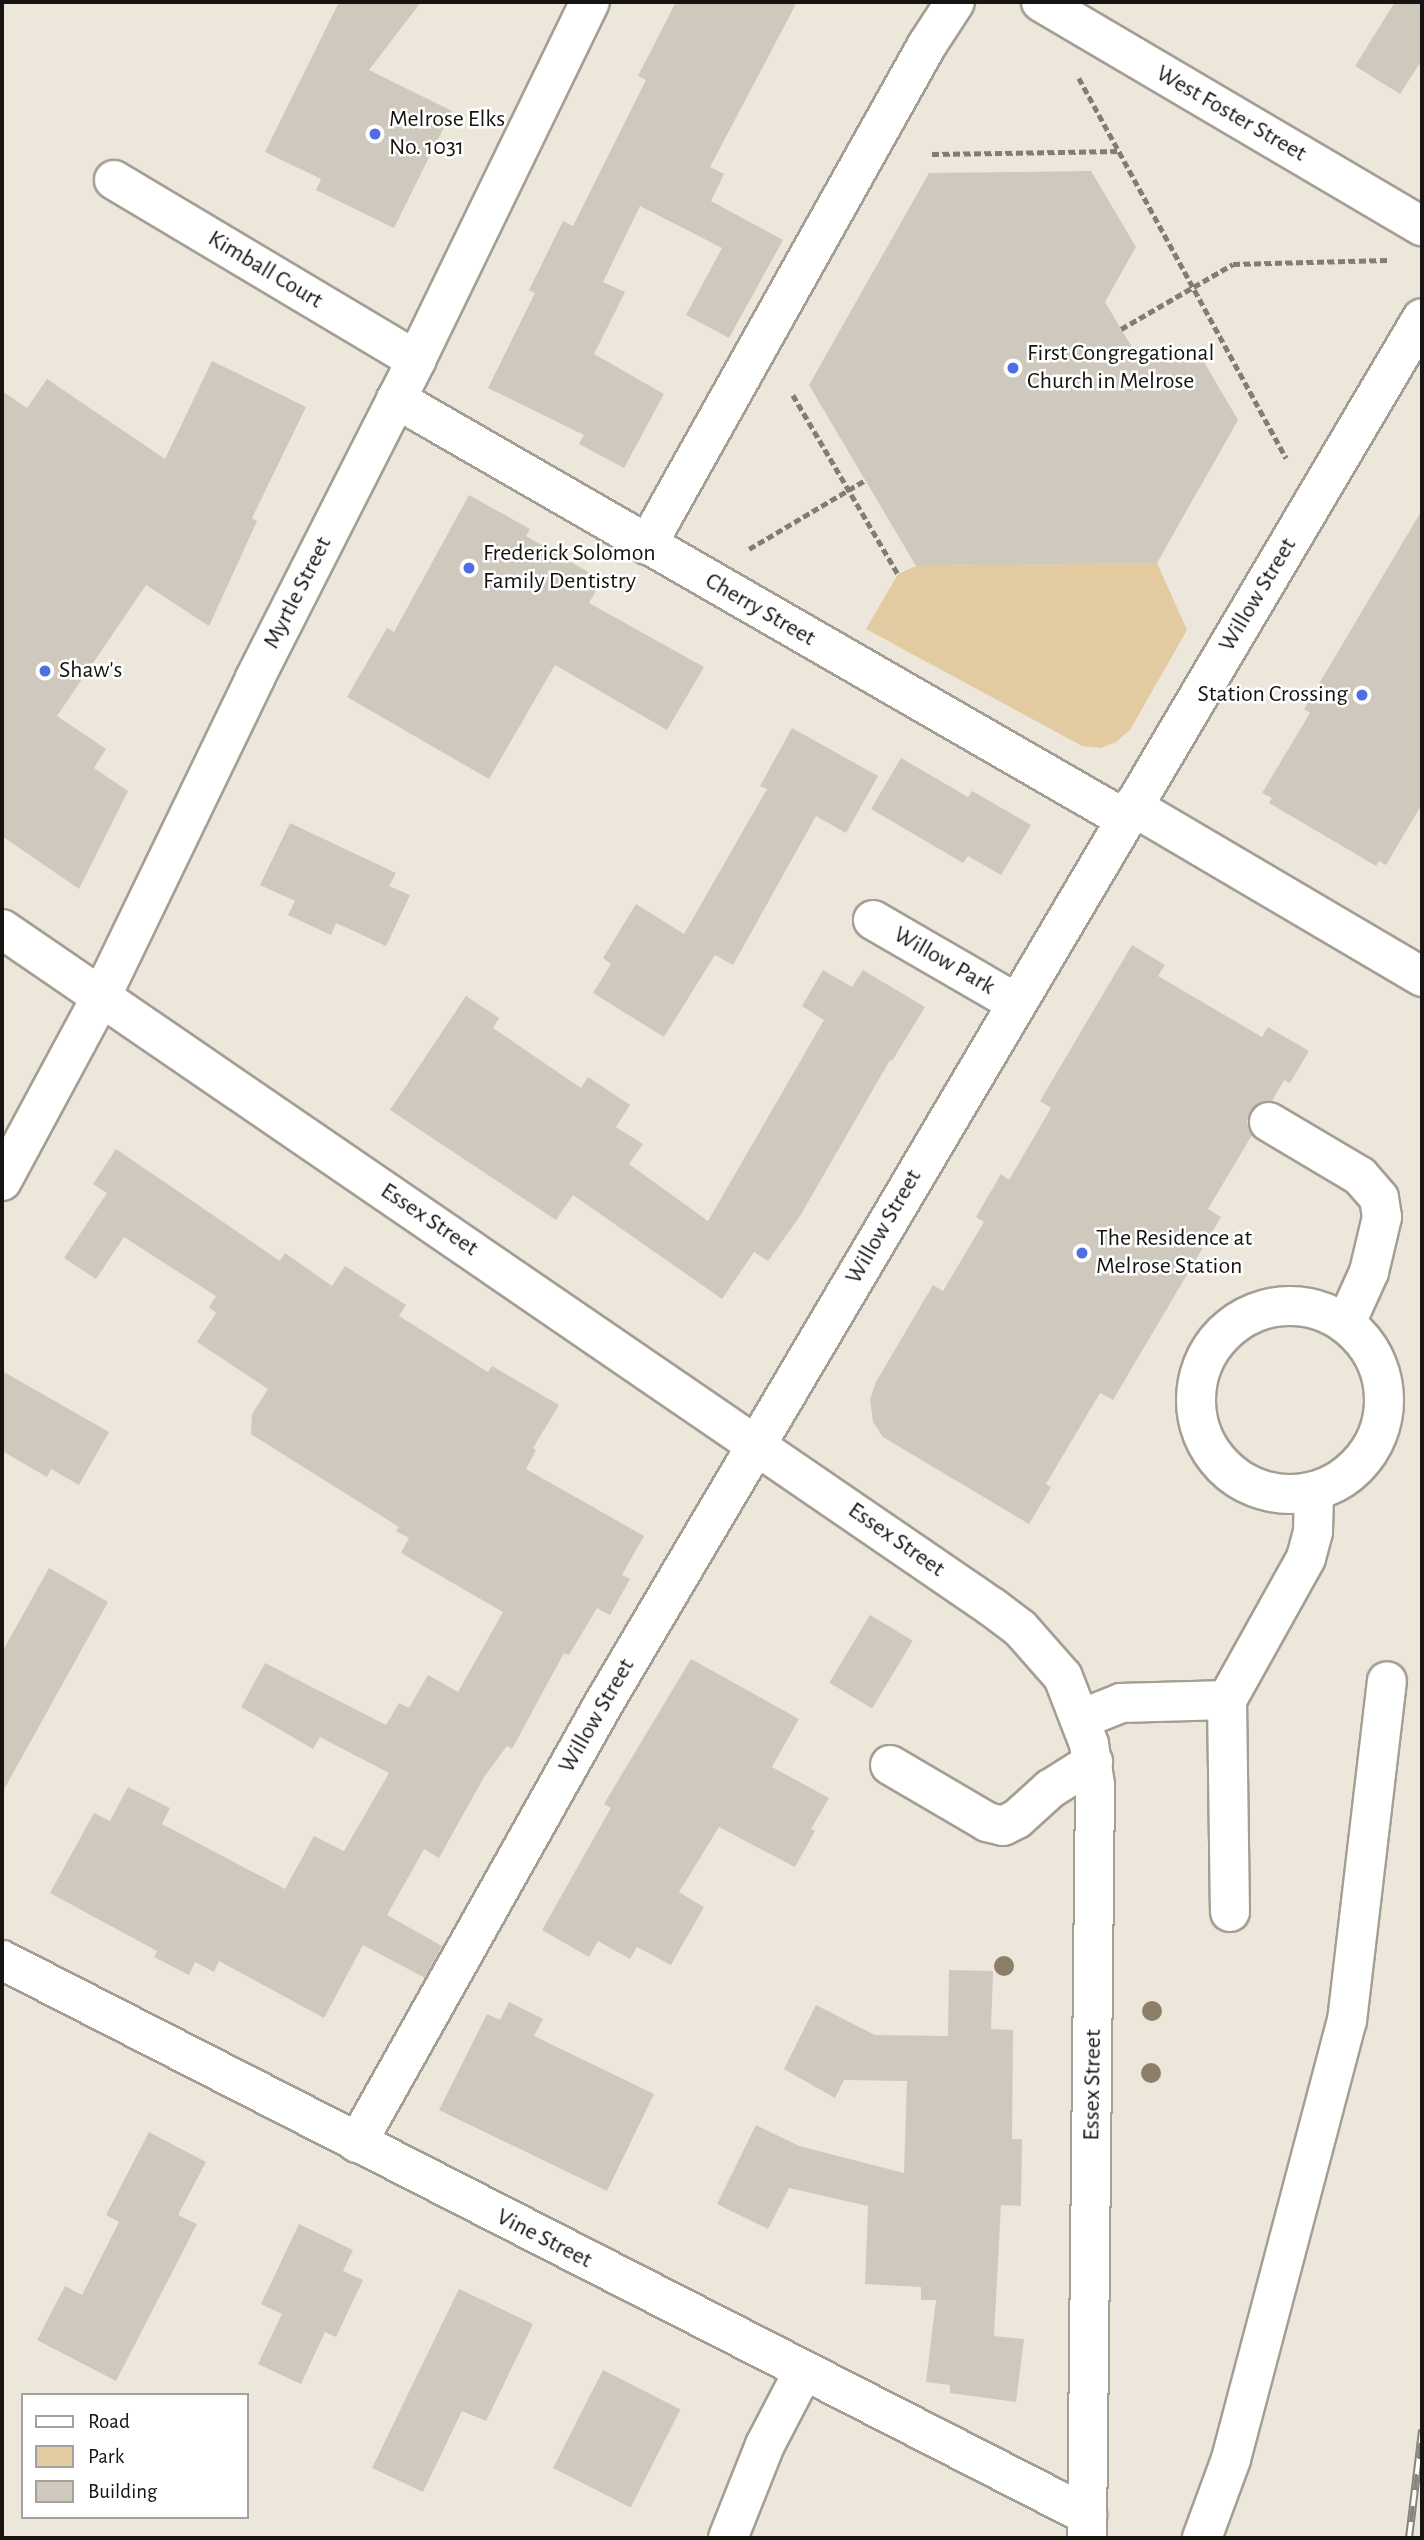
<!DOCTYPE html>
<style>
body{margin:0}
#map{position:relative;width:1424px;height:2540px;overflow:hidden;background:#ede7db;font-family:"Alegreya Sans",sans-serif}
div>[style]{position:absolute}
.green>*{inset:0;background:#e2cba0}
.building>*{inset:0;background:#cec8bd;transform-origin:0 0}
.path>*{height:4.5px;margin-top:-2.25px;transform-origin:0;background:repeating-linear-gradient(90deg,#817d75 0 7px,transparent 0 10.5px)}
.roads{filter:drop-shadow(2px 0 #a49e93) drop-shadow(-2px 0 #a49e93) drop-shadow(0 2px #a49e93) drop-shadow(0 -2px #a49e93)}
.minor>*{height:38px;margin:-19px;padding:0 19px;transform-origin:19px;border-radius:19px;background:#fff}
.minor>.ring{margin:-19px;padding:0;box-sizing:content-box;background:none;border:38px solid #fff;border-radius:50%}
.rail>*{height:8px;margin-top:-4px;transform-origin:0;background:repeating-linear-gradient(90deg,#fff 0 16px,#88847c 0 32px);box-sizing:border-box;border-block:2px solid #88847c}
.trees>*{width:20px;height:20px;margin:-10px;border-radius:50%;background:#8b7f68}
.dots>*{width:19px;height:19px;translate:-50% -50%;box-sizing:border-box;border:4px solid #fff;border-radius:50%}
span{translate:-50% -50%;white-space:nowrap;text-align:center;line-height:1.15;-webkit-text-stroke:5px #fff;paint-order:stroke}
.street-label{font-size:24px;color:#161410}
.poi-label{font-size:24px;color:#161410}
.left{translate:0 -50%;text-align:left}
.right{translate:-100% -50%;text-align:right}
.frame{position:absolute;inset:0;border:4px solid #161410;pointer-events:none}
.legend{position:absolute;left:21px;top:2393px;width:228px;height:126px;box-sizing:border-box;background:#fff;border:2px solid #a2a19f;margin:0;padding:9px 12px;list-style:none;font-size:21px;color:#161410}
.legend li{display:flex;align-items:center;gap:14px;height:35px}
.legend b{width:35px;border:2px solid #a2a19f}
</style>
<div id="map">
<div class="green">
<div style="clip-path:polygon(1157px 563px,1187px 630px,1130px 730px,1116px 742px,1101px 748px,1082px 746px,866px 629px,898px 574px,916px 566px)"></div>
</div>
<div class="building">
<div style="clip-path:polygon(339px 2px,421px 2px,369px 70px,452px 111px,394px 228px,316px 190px,321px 179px,265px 152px)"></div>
<div style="clip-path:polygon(676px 2px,797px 2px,710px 167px,724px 174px,711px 201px,783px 240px,729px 338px,686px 315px,722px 248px,640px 206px,603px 282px,625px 292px,594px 354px,664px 394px,624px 468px,579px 444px,584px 435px,488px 388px,535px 293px,529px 290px,563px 221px,573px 226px,646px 80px,638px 76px)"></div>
<div style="clip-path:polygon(1395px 2px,1422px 2px,1422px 60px,1400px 94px,1355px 66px)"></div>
<div style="clip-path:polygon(1091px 171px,1136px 247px,1105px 302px,1121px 329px,1135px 352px,1198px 352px,1238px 420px,1157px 563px,916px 566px,809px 385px,929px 173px)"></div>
<div style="clip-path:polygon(212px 361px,306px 407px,252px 518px,257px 521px,209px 626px,146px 585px,57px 716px,106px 749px,94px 768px,128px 791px,79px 889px,2px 836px,2px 391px,27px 408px,47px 379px,165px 459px)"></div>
<div style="clip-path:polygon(469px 495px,530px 529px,526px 536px,602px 580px,589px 603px,704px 667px,667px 730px,555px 665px,489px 779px,347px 697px,387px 628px,394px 632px)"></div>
<div style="clip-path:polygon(1422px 510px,1422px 804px,1386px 865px,1379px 861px,1376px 866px,1269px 803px,1272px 798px,1262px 793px,1310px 713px,1304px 709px)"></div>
<div style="clip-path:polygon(792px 728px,878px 776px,846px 833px,816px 816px,733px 965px,715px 955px,664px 1037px,593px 993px,611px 964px,603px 958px,636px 904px,684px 934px,767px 789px,760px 786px)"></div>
<div style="clip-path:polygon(901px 758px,968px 797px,972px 791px,1031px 825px,1001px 875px,968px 856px,963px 863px,871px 809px)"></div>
<div style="clip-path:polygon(290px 823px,396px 873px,389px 886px,410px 895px,386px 946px,336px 923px,331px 935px,288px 915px,295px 901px,260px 885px)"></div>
<div style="clip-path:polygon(1132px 945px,1165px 965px,1158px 976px,1262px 1037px,1268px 1027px,1309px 1051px,1290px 1083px,1284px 1080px,1272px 1101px,1259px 1103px,1250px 1111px,1247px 1122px,1252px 1135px,1208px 1209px,1221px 1217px,1113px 1400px,1100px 1393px,1046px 1484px,1051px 1487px,1029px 1524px,883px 1437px,873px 1422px,870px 1399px,876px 1382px,933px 1285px,943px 1291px,984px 1222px,976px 1217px,1001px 1174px,1009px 1180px,1051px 1108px,1040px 1101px)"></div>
<div style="clip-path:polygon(823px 970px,852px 987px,863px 970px,925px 1007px,892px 1061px,890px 1060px,800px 1216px,768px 1261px,754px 1252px,722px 1299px,573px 1195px,556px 1220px,390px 1110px,466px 996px,499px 1018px,493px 1028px,581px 1088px,588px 1077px,630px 1105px,616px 1127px,643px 1144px,629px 1164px,708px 1221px,824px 1020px,802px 1006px)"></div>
<div style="clip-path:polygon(116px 1149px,280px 1261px,285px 1253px,332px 1286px,345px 1266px,406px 1305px,399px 1316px,488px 1372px,492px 1366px,559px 1405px,533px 1448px,536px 1450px,526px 1469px,644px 1536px,622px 1575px,630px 1579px,610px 1615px,597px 1608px,569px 1655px,564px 1653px,512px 1749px,507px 1746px,484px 1777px,439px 1858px,424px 1849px,387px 1915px,442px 1946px,425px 1978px,363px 1945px,324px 2018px,219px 1961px,214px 1972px,195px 1962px,189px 1975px,154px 1957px,157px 1951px,50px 1893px,94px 1813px,110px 1821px,128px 1787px,170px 1808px,162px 1824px,285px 1889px,314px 1836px,344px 1851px,389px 1773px,320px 1737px,313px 1749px,241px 1707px,265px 1663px,386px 1725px,399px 1703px,409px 1708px,428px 1675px,458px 1692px,503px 1612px,401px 1553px,409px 1538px,396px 1531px,399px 1527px,251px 1434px,252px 1414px,268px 1389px,197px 1342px,216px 1313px,209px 1307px,216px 1296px,124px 1237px,96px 1279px,64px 1258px,107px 1193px,93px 1184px)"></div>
<div style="clip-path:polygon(2px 1371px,109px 1432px,79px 1485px,51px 1469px,47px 1477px,2px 1451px)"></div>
<div style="clip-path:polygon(49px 1568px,108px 1602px,2px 1793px,2px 1652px)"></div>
<div style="left:870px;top:1615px;width:50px;height:79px;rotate:31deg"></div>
<div style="clip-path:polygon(691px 1659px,799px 1719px,772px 1767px,829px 1798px,811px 1829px,815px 1831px,795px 1867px,719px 1827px,679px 1892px,704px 1907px,671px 1965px,637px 1947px,630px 1959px,598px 1941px,589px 1957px,542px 1930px,611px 1808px,604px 1804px)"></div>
<div style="clip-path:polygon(949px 1970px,993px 1971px,991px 2029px,1013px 2030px,1012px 2139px,1022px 2139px,1021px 2206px,1001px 2205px,994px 2336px,1024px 2339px,1016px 2402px,950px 2393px,950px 2385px,926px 2382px,936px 2300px,921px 2300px,921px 2287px,865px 2284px,868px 2206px,789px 2188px,768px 2229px,717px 2204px,756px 2125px,799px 2146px,904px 2173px,907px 2081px,844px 2080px,835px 2098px,784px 2069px,816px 2005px,875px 2035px,948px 2036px)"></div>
<div style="clip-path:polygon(509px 2002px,543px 2019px,534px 2036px,654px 2094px,607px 2191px,439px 2110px,487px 2014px,500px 2020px)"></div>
<div style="clip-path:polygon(149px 2132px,206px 2162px,178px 2215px,197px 2224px,116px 2381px,37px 2340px,65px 2286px,82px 2295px,119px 2222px,106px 2215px)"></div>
<div style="clip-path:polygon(299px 2224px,353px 2250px,343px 2271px,363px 2280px,336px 2337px,325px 2332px,301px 2384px,258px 2364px,282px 2314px,261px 2304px)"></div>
<div style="clip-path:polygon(459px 2289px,533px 2324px,486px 2421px,462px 2411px,423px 2492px,372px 2468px)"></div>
<div style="left:603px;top:2370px;width:87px;height:110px;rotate:27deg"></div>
</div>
<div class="path">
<div style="left:1079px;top:78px;width:433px;rotate:61.4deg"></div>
<div style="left:932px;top:154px;width:189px;rotate:-0.9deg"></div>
<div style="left:1121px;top:329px;width:129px;rotate:-30.1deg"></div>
<div style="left:1233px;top:264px;width:154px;rotate:-1.5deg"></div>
<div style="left:793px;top:395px;width:208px;rotate:59.6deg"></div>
<div style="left:749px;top:549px;width:135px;rotate:-30.7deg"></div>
</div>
<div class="roads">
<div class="minor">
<div style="left:1041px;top:2px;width:442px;rotate:30.5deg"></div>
<div style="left:114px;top:180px;width:352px;rotate:30.8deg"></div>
<div style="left:396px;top:399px;width:841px;rotate:29.95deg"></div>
<div style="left:647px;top:545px;width:573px;rotate:-60.75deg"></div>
<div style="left:927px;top:45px;width:51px;rotate:-56.9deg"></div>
<div style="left:1132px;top:806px;width:337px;rotate:30.5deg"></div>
<div style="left:873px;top:920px;width:165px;rotate:30.1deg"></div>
<div style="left:2px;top:929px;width:1200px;rotate:34.41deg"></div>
<div style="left:992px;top:1607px;width:35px;rotate:37deg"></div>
<div style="left:1020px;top:1628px;width:65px;rotate:48.7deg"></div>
<div style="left:1063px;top:1677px;width:72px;rotate:68.8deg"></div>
<div style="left:1089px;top:1744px;width:41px;rotate:81.7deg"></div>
<div style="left:1095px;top:1785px;width:753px;rotate:90.61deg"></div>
<div style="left:1269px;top:1122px;width:106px;rotate:30.7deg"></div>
<div style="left:1360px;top:1176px;width:29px;rotate:49deg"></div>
<div style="left:1379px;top:1198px;width:19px;rotate:81deg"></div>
<div style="left:1382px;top:1217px;width:57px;rotate:103.3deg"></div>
<div style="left:1369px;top:1272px;width:56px;rotate:114.3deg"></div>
<div style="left:2px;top:1181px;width:211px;rotate:-61.7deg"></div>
<div style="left:102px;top:995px;width:352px;rotate:-64.2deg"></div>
<div style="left:255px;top:678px;width:356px;rotate:-63.1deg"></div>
<div style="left:416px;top:360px;width:398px;rotate:-64.1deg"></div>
<div class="ring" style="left:1196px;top:1306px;width:150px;height:150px"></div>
<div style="left:1227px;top:1700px;width:212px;rotate:89.2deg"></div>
<div style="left:1081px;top:1719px;width:43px;rotate:-21.8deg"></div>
<div style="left:1121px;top:1703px;width:106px;rotate:-1.6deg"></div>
<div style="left:1227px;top:1700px;width:162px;rotate:-60.9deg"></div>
<div style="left:1306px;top:1558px;width:27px;rotate:-75deg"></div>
<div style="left:1313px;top:1532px;width:41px;rotate:-88.6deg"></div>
<div style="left:890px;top:1765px;width:113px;rotate:30.4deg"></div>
<div style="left:987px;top:1822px;width:16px;rotate:14deg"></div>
<div style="left:1003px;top:1826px;width:16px;rotate:-27deg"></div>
<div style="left:1017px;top:1819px;width:45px;rotate:-42.3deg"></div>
<div style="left:1050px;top:1789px;width:51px;rotate:-32.1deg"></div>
<div style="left:2px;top:1960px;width:1219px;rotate:27.09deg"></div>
<div style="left:357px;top:2143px;width:499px;rotate:-60.7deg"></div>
<div style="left:601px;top:1708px;width:1614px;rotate:-59.43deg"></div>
<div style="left:728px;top:2538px;width:100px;rotate:-68.3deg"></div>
<div style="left:765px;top:2445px;width:82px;rotate:-62.5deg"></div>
<div style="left:1202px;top:2538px;width:84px;rotate:-69.8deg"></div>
<div style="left:1231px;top:2459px;width:453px;rotate:-75.2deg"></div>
<div style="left:1347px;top:2021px;width:342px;rotate:-83.3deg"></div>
</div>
</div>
<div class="rail">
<div style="left:1409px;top:2538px;width:109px;rotate:-83.1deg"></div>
</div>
<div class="trees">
<div style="left:1004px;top:1966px"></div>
<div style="left:1152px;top:2011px"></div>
<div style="left:1151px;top:2073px"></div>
</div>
<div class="dots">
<div style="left:375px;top:134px;background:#4f6ee3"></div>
<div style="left:1013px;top:368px;background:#4f6ee3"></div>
<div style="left:469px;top:568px;background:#4f6ee3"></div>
<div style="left:45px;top:671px;background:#4f6ee3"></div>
<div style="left:1362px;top:695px;background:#4f6ee3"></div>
<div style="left:1082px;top:1253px;background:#4f6ee3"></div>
</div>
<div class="street-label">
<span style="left:1231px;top:114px;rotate:30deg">West Foster Street</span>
<span style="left:265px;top:270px;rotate:31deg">Kimball Court</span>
<span style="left:298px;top:593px;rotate:-63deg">Myrtle Street</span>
<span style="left:1258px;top:595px;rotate:-59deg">Willow Street</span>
<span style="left:760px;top:610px;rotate:30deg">Cherry Street</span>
<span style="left:944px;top:961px;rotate:30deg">Willow Park</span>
<span style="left:429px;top:1220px;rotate:34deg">Essex Street</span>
<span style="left:884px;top:1227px;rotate:-60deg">Willow Street</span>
<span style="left:896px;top:1540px;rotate:35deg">Essex Street</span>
<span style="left:597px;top:1716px;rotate:-60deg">Willow Street</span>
<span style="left:1093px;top:2085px;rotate:-89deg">Essex Street</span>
<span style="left:544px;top:2239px;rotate:27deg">Vine Street</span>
</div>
<div class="poi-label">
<span class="left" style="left:389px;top:134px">Melrose Elks<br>No. 1031</span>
<span class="left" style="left:1027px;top:368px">First Congregational<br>Church in Melrose</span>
<span class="left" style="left:483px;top:568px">Frederick Solomon<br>Family Dentistry</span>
<span class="left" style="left:59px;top:671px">Shaw's</span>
<span class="right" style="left:1348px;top:695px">Station Crossing</span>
<span class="left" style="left:1096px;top:1253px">The Residence at<br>Melrose Station</span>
</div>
<div class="frame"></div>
<ul class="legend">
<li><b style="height:9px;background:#fff"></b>Road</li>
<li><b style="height:19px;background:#e2cba0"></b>Park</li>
<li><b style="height:19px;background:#cec8bd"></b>Building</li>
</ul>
</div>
